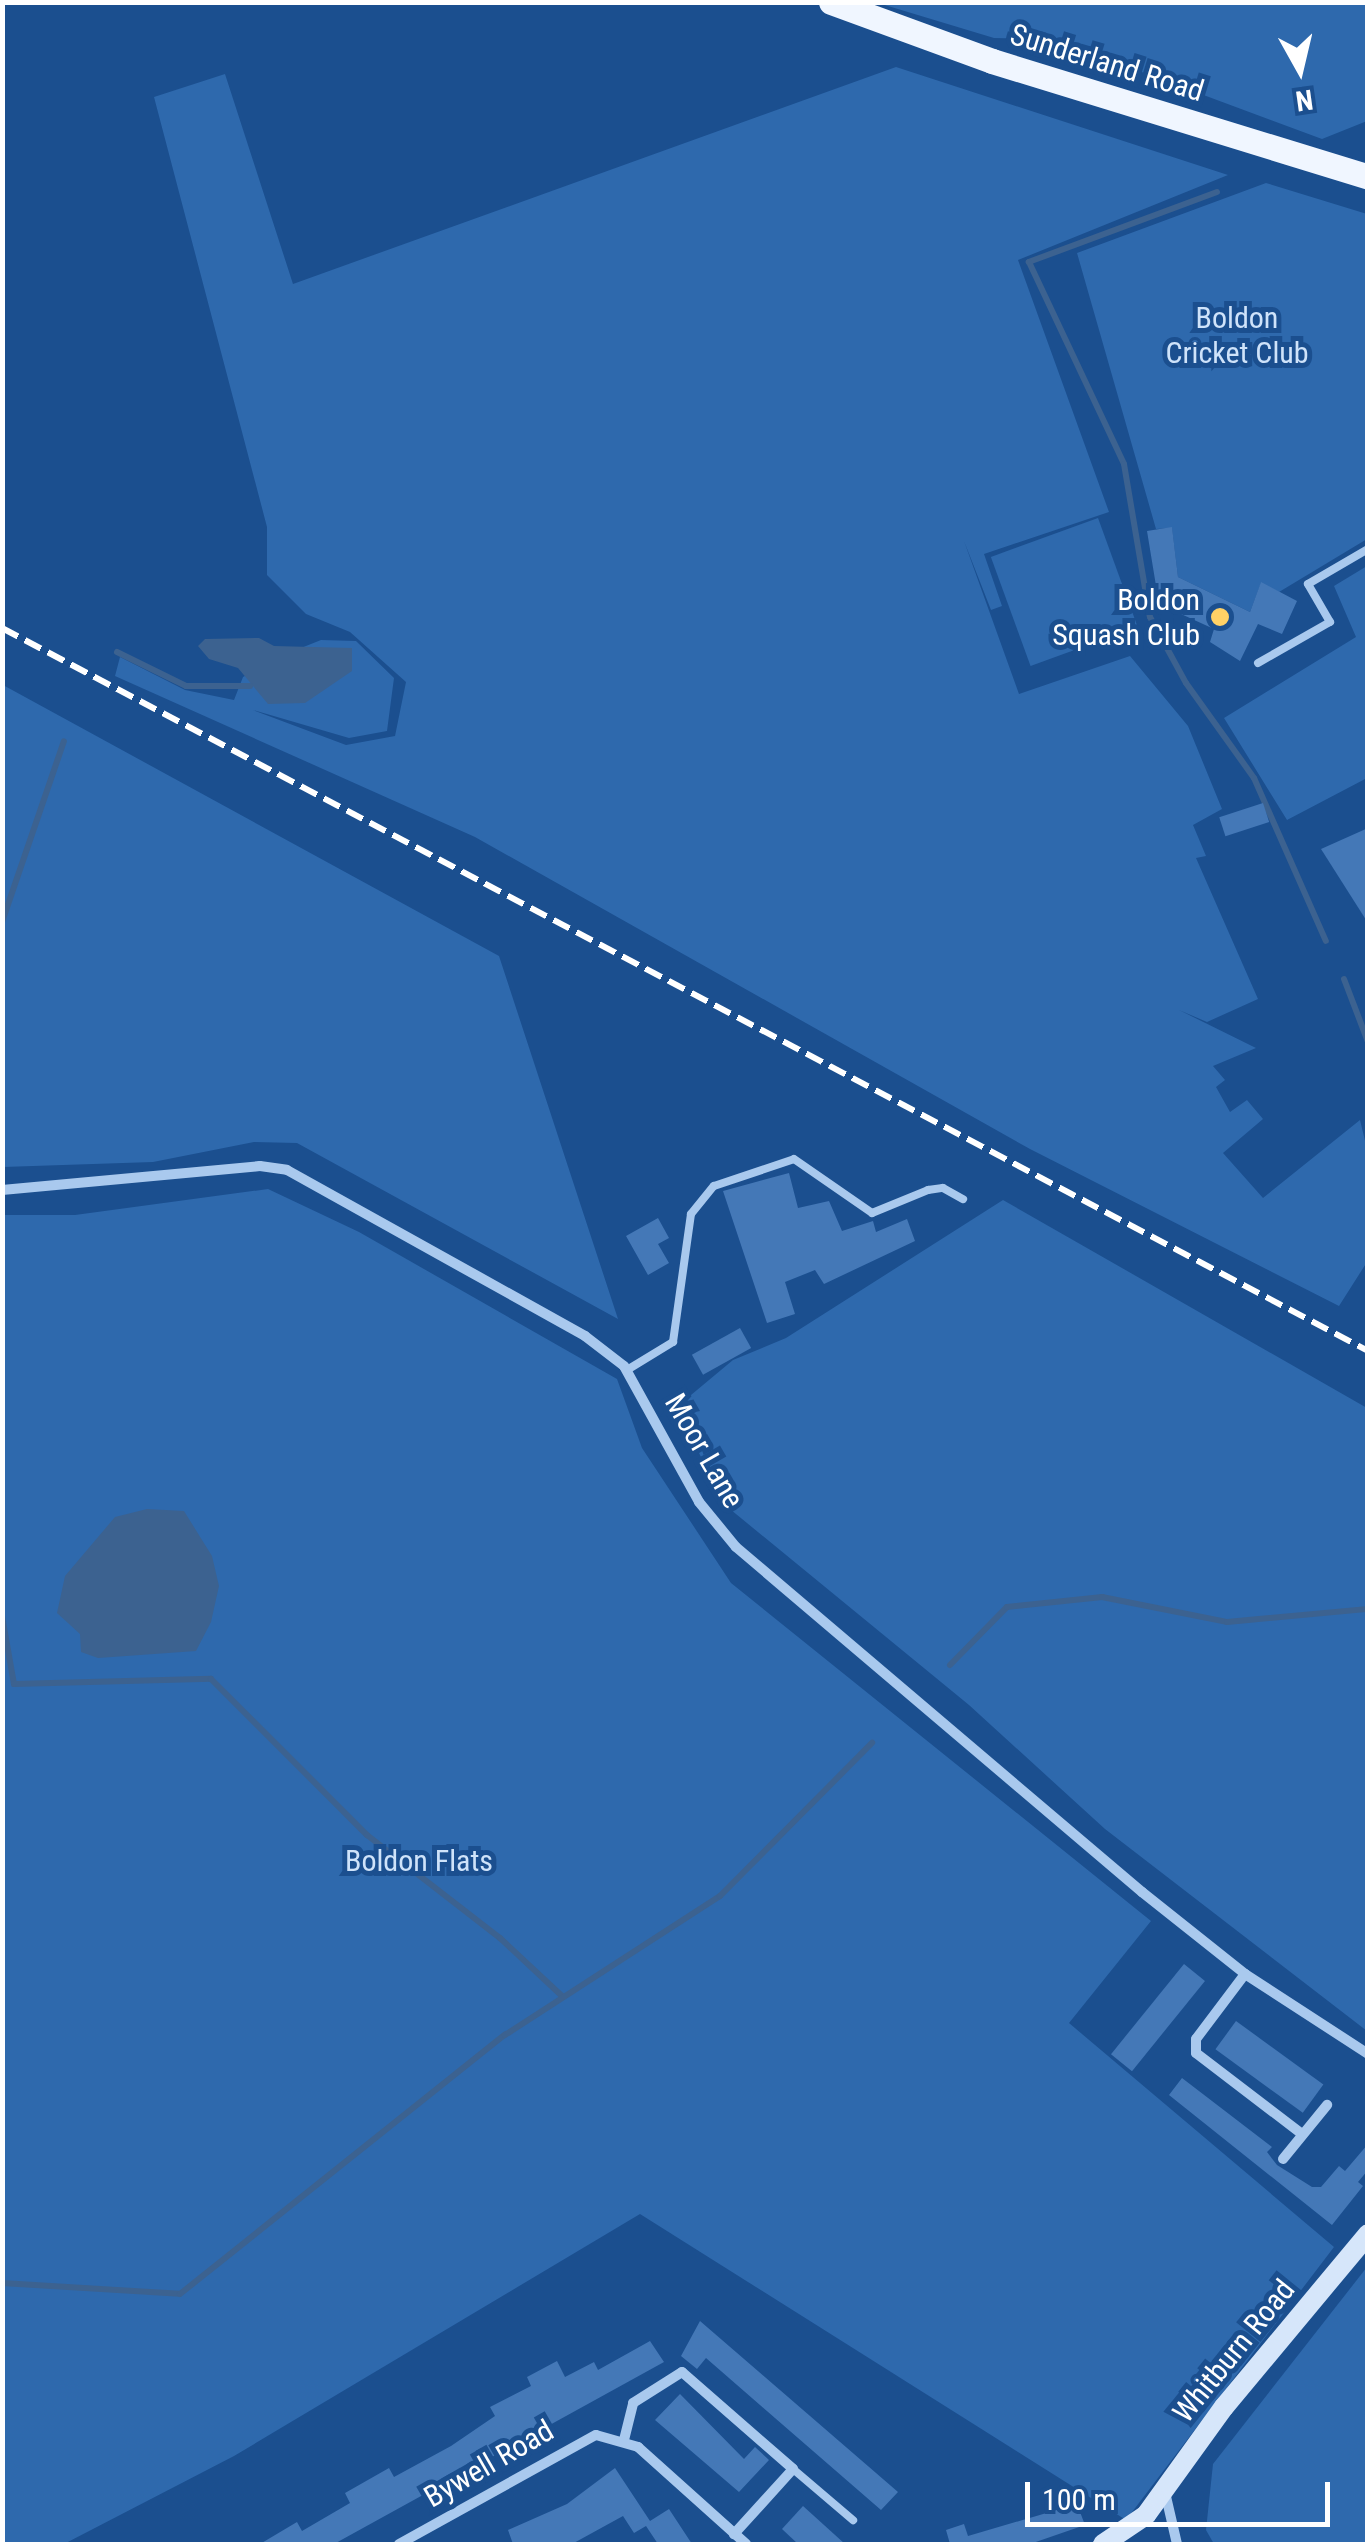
<!DOCTYPE html>
<style>
body{margin:0}
#map{position:relative;width:1370px;height:2547px;overflow:hidden;background:#1b4f8f;font-family:"Roboto Condensed",sans-serif}
div>[style]{position:absolute}
.green>*{inset:0;background:#2e69ad;transform-origin:0 0}
.water>*{inset:0;background:#3c6290}
.stream>*{height:6px;margin:-3px;padding:0 3px;transform-origin:3px;border-radius:3px;background:#3c6290}
.building>*{inset:0;background:#4478b7;transform-origin:0 0}
.lane>*{height:8px;margin:-4px;padding:0 4px;transform-origin:4px;border-radius:4px;background:#a9c9ee}
.street>*{height:10px;margin:-5px;padding:0 5px;transform-origin:5px;border-radius:5px;background:#a9c9ee}
.secondary>*{height:20px;margin:-10px;padding:0 10px;transform-origin:10px;border-radius:10px;background:#d6e6fa}
.primary>*{height:25px;margin:-12.5px;padding:0 12.5px;transform-origin:12.5px;border-radius:12.5px;background:#f0f6ff}
.rail>*{height:6px;margin-top:-3px;transform-origin:0;background:repeating-linear-gradient(90deg,#fff 0 18px,transparent 0 26px)}
.dots>*{width:28px;height:28px;translate:-50% -50%;box-sizing:border-box;border:5px solid #1b4f8f;border-radius:50%}
span{translate:-50% -50%;white-space:nowrap;text-align:center;line-height:1.15;-webkit-text-stroke:10px #1b4f8f;paint-order:stroke}
.street-label{font-size:30px;color:#fff}
.park-label{font-size:30px;color:#cfe3fa}
.poi-label{font-size:30px;color:#fff}
.right{translate:-100% -50%;text-align:right}
.frame{position:absolute;inset:0;border:5px solid #fff;pointer-events:none}
.north{position:absolute;left:1250px;top:20px;width:100px;height:100px;-webkit-text-stroke:8px #1b4f8f;paint-order:stroke;rotate:172deg;font-size:28px;font-weight:700;line-height:40px;text-align:center;color:#fff}
.north::after{content:'';display:block;margin:auto;width:35px;height:45px;background:#fff;clip-path:polygon(50% 0,100% 100%,50% 72%,0 100%)}
.scale{position:absolute;left:1025px;top:2482px;width:305px;height:45px;box-sizing:border-box;border:5px solid #fff;border-top:0;padding-left:12px;font-size:30px;line-height:35px;white-space:nowrap;color:#fff;-webkit-text-stroke:8px #1b4f8f;paint-order:stroke}
</style>
<div id="map">
<div class="green">
<div style="clip-path:polygon(1002px 3px,1367px 3px,1367px 121px,1322px 139px,1053px 39px,994px 38px,878px 3px)"></div>
<div style="clip-path:polygon(896px 67px,1228px 175px,1018px 260px,1109px 512px,984px 554px,1002px 606px,991px 610px,964px 541px,1019px 694px,1130px 656px,1188px 726px,1222px 809px,1193px 825px,1206px 856px,1196px 858px,1258px 999px,1207px 1022px,1179px 1010px,1256px 1048px,1213px 1066px,1225px 1080px,1216px 1087px,1230px 1112px,1247px 1100px,1263px 1119px,1223px 1153px,1263px 1198px,1360px 1120px,1368px 1153px,1367px 1262px,1339px 1306px,1030px 1149px,475px 837px,115px 676px,120px 657px,185px 690px,234px 700px,243px 677px,281px 656px,321px 640px,356px 641px,394px 678px,387px 731px,349px 738px,253px 710px,346px 745px,395px 736px,406px 682px,350px 632px,306px 614px,267px 575px,267px 527px,154px 97px,225px 74px,293px 284px)"></div>
<div style="clip-path:polygon(1266px 183px,1367px 214px,1367px 539px,1279px 592px,1261px 583px,1250px 612px,1178px 577px,1172px 528px,1156px 529px,1077px 253px)"></div>
<div style="left:1098px;top:518px;width:116px;height:114px;rotate:70deg"></div>
<div style="clip-path:polygon(1367px 566px,1367px 778px,1287px 820px,1224px 718px,1356px 637px,1334px 586px)"></div>
<div style="clip-path:polygon(3px 685px,499px 956px,618px 1319px,297px 1143px,254px 1142px,153px 1162px,3px 1167px)"></div>
<div style="clip-path:polygon(268px 1189px,359px 1232px,617px 1379px,642px 1448px,731px 1583px,1151px 1921px,1069px 2023px,1334px 2247px,1126px 2520px,640px 2214px,234px 2456px,64px 2544px,3px 2544px,3px 1215px,75px 1215px)"></div>
<div style="clip-path:polygon(1003px 1200px,1367px 1408px,1367px 2031px,1105px 1829px,969px 1705px,725px 1505px,683px 1421px,685px 1400px,733px 1360px,786px 1338px)"></div>
<div style="clip-path:polygon(1367px 2267px,1367px 2544px,1214px 2544px,1206px 2530px,1213px 2464px)"></div>
</div>
<div class="water">
<div style="clip-path:polygon(259px 638px,274px 646px,352px 648px,352px 671px,305px 703px,268px 704px,238px 668px,209px 659px,198px 646px,205px 639px)"></div>
<div style="clip-path:polygon(147px 1509px,184px 1511px,212px 1556px,219px 1586px,211px 1622px,196px 1651px,98px 1658px,81px 1652px,80px 1634px,57px 1613px,65px 1576px,115px 1517px)"></div>
</div>
<div class="stream">
<div style="left:1217px;top:192px;width:201px;rotate:159.6deg"></div>
<div style="left:1029px;top:262px;width:223px;rotate:64.8deg"></div>
<div style="left:1124px;top:464px;width:155px;rotate:80.4deg"></div>
<div style="left:1150px;top:617px;width:75px;rotate:61.4deg"></div>
<div style="left:1186px;top:683px;width:117px;rotate:54.4deg"></div>
<div style="left:1254px;top:778px;width:178px;rotate:66.2deg"></div>
<div style="left:117px;top:652px;width:77px;rotate:26.2deg"></div>
<div style="left:186px;top:686px;width:64px"></div>
<div style="left:2px;top:922px;width:191px;rotate:-71.1deg"></div>
<div style="left:1344px;top:979px;width:67px;rotate:69.1deg"></div>
<div style="left:2px;top:1616px;width:69px;rotate:80deg"></div>
<div style="left:14px;top:1684px;width:197px;rotate:-1.5deg"></div>
<div style="left:211px;top:1679px;width:221px;rotate:45deg"></div>
<div style="left:367px;top:1835px;width:168px;rotate:37.8deg"></div>
<div style="left:500px;top:1938px;width:86px;rotate:43.1deg"></div>
<div style="left:950px;top:1665px;width:81px;rotate:-45.5deg"></div>
<div style="left:1007px;top:1607px;width:96px;rotate:-6deg"></div>
<div style="left:1102px;top:1597px;width:127px;rotate:11.3deg"></div>
<div style="left:1227px;top:1622px;width:142px;rotate:-5.3deg"></div>
<div style="left:2px;top:2283px;width:178px;rotate:3.5deg"></div>
<div style="left:180px;top:2294px;width:416px;rotate:-38.6deg"></div>
<div style="left:505px;top:2035px;width:256px;rotate:-32.9deg"></div>
<div style="left:720px;top:1896px;width:216px;rotate:-45.2deg"></div>
</div>
<div class="building">
<div style="clip-path:polygon(1172px 527px,1178px 577px,1250px 612px,1261px 582px,1297px 601px,1282px 634px,1258px 624px,1240px 661px,1210px 642px,1214px 629px,1159px 604px,1147px 531px)"></div>
<div style="left:1263px;top:803px;width:20px;height:46px;rotate:72deg"></div>
<div style="clip-path:polygon(1368px 828px,1368px 923px,1321px 849px)"></div>
<div style="clip-path:polygon(789px 1173px,798px 1208px,829px 1201px,842px 1231px,873px 1221px,876px 1232px,907px 1219px,915px 1241px,824px 1284px,815px 1270px,785px 1282px,795px 1314px,767px 1323px,723px 1191px)"></div>
<div style="clip-path:polygon(658px 1218px,669px 1238px,658px 1244px,669px 1263px,648px 1275px,626px 1236px)"></div>
<div style="left:740px;top:1328px;width:23px;height:55px;rotate:61deg"></div>
<div style="left:1184px;top:1964px;width:27px;height:116px;rotate:39deg"></div>
<div style="left:1236px;top:2021px;width:108px;height:35px;rotate:36deg"></div>
<div style="clip-path:polygon(1182px 2078px,1272px 2147px,1267px 2152px,1277px 2165px,1312px 2187px,1321px 2187px,1339px 2166px,1345px 2171px,1368px 2144px,1368px 2170px,1358px 2182px,1363px 2186px,1332px 2225px,1169px 2095px)"></div>
<div style="clip-path:polygon(700px 2321px,898px 2492px,881px 2510px,706px 2358px,697px 2369px,681px 2356px)"></div>
<div style="clip-path:polygon(650px 2341px,664px 2362px,334px 2544px,260px 2544px,297px 2522px,302px 2531px,350px 2503px,345px 2493px,389px 2468px,394px 2477px,451px 2446px,495px 2416px,490px 2407px,531px 2386px,527px 2377px,557px 2361px,565px 2377px,594px 2362px,598px 2370px)"></div>
<div style="clip-path:polygon(680px 2394px,744px 2459px,755px 2447px,769px 2460px,739px 2492px,655px 2420px)"></div>
<div style="clip-path:polygon(615px 2468px,650px 2521px,669px 2509px,692px 2544px,658px 2544px,646px 2526px,634px 2533px,623px 2516px,572px 2544px,513px 2544px,508px 2530px,567px 2504px)"></div>
<div style="clip-path:polygon(1077px 2504px,1085px 2525px,1030px 2544px,950px 2544px,946px 2530px,964px 2524px,968px 2536px)"></div>
<div style="clip-path:polygon(803px 2506px,845px 2544px,798px 2544px,782px 2529px)"></div>
</div>
<div class="lane">
<div style="left:1258px;top:663px;width:83px;rotate:-29.7deg"></div>
<div style="left:1330px;top:622px;width:44px;rotate:-120.1deg"></div>
<div style="left:1308px;top:584px;width:69px;rotate:-30.3deg"></div>
<div style="left:627px;top:1370px;width:54px;rotate:-31.3deg"></div>
<div style="left:673px;top:1342px;width:129px;rotate:-82deg"></div>
<div style="left:691px;top:1214px;width:36px;rotate:-51deg"></div>
<div style="left:714px;top:1186px;width:84px;rotate:-18.6deg"></div>
<div style="left:794px;top:1159px;width:95px;rotate:34.7deg"></div>
<div style="left:872px;top:1213px;width:61px;rotate:-22.3deg"></div>
<div style="left:928px;top:1190px;width:15px;rotate:-8deg"></div>
<div style="left:943px;top:1188px;width:23px;rotate:29deg"></div>
<div style="left:793px;top:2469px;width:79px;rotate:40.4deg"></div>
</div>
<div class="street">
<div style="left:2px;top:1190px;width:259px;rotate:-5.3deg"></div>
<div style="left:260px;top:1166px;width:27px;rotate:8deg"></div>
<div style="left:287px;top:1170px;width:341px;rotate:29.1deg"></div>
<div style="left:585px;top:1336px;width:49px;rotate:37.6deg"></div>
<div style="left:624px;top:1366px;width:155px;rotate:61.1deg"></div>
<div style="left:699px;top:1502px;width:58px;rotate:50.6deg"></div>
<div style="left:736px;top:1547px;width:533px;rotate:40.36deg"></div>
<div style="left:1142px;top:1892px;width:132px;rotate:38.5deg"></div>
<div style="left:1245px;top:1974px;width:147px;rotate:33deg"></div>
<div style="left:1245px;top:1974px;width:81px;rotate:127deg"></div>
<div style="left:1196px;top:2039px;width:14px;rotate:90deg"></div>
<div style="left:1196px;top:2053px;width:133px;rotate:37.4deg"></div>
<div style="left:1283px;top:2159px;width:70px;rotate:-50.8deg"></div>
<div style="left:624px;top:2440px;width:38px;rotate:-76deg"></div>
<div style="left:633px;top:2403px;width:58px;rotate:-32.3deg"></div>
<div style="left:682px;top:2372px;width:147px;rotate:41.1deg"></div>
<div style="left:793px;top:2469px;width:88px;rotate:132.2deg"></div>
<div style="left:1165px;top:2492px;width:53px;rotate:77deg"></div>
<div style="left:399px;top:2544px;width:225px;rotate:-29deg"></div>
<div style="left:596px;top:2435px;width:44px;rotate:15.9deg"></div>
<div style="left:638px;top:2447px;width:145px;rotate:41.9deg"></div>
</div>
<div class="secondary">
<div style="left:1103px;top:2544px;width:52px;rotate:-34deg"></div>
<div style="left:1146px;top:2515px;width:133px;rotate:-54.2deg"></div>
<div style="left:1224px;top:2407px;width:225px;rotate:-50.2deg"></div>
</div>
<div class="primary">
<div style="left:831px;top:2px;width:171px;rotate:20.1deg"></div>
<div style="left:992px;top:61px;width:393px;rotate:17.1deg"></div>
</div>
<div class="rail">
<div style="left:2px;top:628px;width:1546px;rotate:27.89deg"></div>
</div>
<div class="dots">
<div style="left:1220px;top:617px;background:#ffd166"></div>
</div>
<div class="street-label">
<span style="left:1107px;top:63px;rotate:17deg">Sunderland Road</span>
<span style="left:704px;top:1451px;rotate:60deg">Moor Lane</span>
<span style="left:1234px;top:2351px;rotate:-51deg">Whitburn Road</span>
<span style="left:489px;top:2464px;rotate:-30deg">Bywell Road</span>
</div>
<div class="park-label">
<span style="left:1237px;top:335px">Boldon<br>Cricket Club</span>
<span style="left:419px;top:1861px">Boldon Flats</span>
</div>
<div class="poi-label">
<span class="right" style="left:1200px;top:617px">Boldon<br>Squash Club</span>
</div>
<div class="frame"></div>
<div class="north">N</div>
<div class="scale">100 m</div>
</div>
